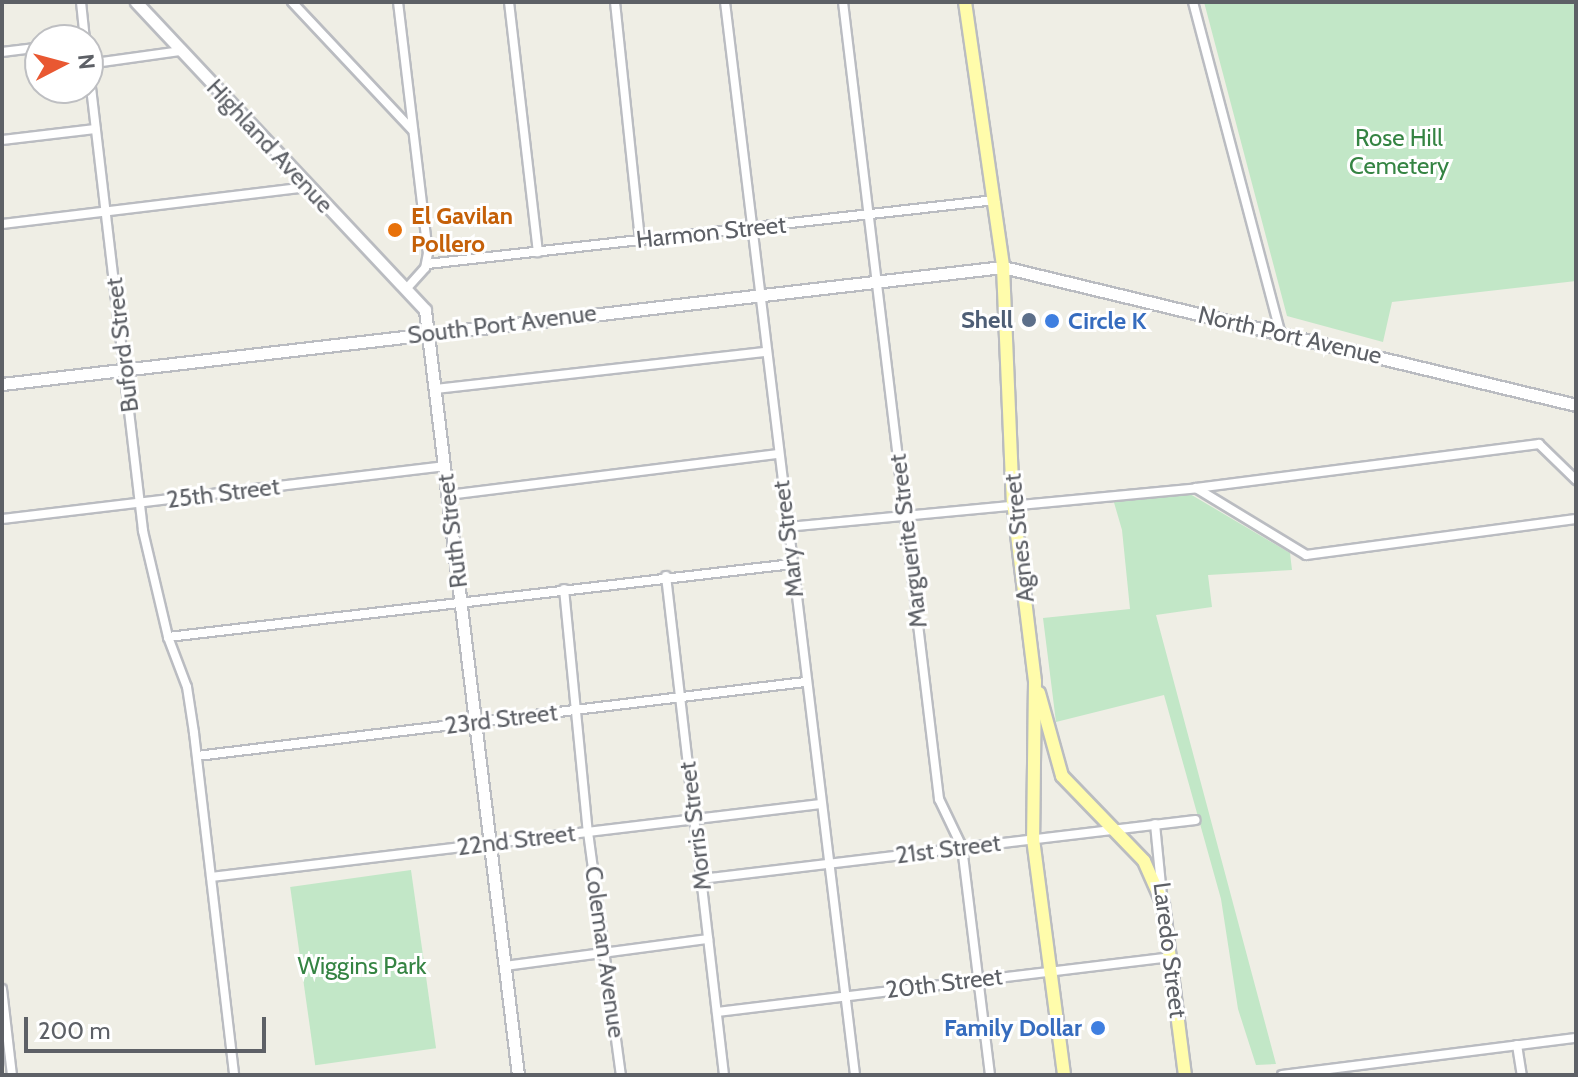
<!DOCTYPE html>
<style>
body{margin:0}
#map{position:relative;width:1578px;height:1077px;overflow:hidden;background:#efeee5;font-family:Cabin,sans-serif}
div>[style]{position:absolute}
.green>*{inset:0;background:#c2e7c7;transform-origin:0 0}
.roads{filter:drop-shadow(2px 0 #babcc1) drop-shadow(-2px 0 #babcc1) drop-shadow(0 2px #babcc1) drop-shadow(0 -2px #babcc1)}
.street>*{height:8px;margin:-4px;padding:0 4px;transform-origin:4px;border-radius:4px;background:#fff}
.secondary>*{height:11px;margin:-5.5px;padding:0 5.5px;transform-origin:5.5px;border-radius:5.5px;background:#fff}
.primary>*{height:12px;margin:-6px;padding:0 6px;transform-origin:6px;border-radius:6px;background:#fffcab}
.dots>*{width:22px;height:22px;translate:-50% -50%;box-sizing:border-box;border:4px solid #fff;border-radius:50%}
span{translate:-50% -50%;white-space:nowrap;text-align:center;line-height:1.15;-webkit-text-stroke:6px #fff;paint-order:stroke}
.park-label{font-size:24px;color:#358443}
.street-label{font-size:24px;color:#5d6066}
.food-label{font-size:24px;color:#c56008;font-weight:700}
.left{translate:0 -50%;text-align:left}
.service-label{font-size:24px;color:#4e5e75;font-weight:700}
.right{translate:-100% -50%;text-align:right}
.shop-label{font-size:24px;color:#366cbe;font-weight:700}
.frame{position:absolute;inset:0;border:4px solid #5d6066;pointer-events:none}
.north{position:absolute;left:24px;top:24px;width:80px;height:80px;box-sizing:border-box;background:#fff;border:2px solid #bebfc2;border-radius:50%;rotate:84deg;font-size:22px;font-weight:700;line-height:32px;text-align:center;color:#5d6066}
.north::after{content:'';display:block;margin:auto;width:28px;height:36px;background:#e95832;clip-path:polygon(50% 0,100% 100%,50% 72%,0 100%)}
.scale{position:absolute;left:24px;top:1017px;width:242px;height:36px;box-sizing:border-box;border:4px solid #5d6066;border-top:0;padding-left:10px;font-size:24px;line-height:28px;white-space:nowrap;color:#5d6066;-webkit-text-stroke:6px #fff;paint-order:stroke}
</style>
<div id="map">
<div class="green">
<div style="clip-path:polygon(1204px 2px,1576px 2px,1576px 281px,1392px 302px,1383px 342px,1287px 316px)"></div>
<div style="clip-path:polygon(1190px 494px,1290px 553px,1292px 570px,1208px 575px,1212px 607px,1156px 615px,1276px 1064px,1256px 1065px,1238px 1009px,1221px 899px,1164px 695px,1056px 722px,1043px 618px,1130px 609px,1122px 530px,1113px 499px)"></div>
<div style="left:411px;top:870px;width:180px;height:122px;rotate:82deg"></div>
</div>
<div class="roads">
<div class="street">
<div style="left:81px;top:2px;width:38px;rotate:84deg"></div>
<div style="left:292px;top:2px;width:175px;rotate:46.8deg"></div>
<div style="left:398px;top:2px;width:253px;rotate:83.2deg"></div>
<div style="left:428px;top:253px;width:15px;rotate:101deg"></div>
<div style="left:425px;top:268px;width:28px;rotate:132deg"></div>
<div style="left:509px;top:2px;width:252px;rotate:83.4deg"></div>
<div style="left:615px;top:2px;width:239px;rotate:84deg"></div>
<div style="left:725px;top:2px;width:1081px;rotate:83.09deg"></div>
<div style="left:843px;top:2px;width:803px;rotate:83.13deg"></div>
<div style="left:939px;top:799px;width:53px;rotate:64.4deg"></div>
<div style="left:962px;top:847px;width:230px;rotate:83deg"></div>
<div style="left:1193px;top:2px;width:343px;rotate:75.2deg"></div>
<div style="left:2px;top:52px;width:38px;rotate:-7deg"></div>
<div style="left:88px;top:62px;width:472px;rotate:83.3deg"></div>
<div style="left:143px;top:531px;width:109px;rotate:76.7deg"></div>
<div style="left:168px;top:637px;width:628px;rotate:-6.67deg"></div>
<div style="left:88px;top:64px;width:94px;rotate:-8deg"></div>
<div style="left:2px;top:140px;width:94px;rotate:-6.7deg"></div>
<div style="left:2px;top:224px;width:306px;rotate:-6.9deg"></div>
<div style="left:427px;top:264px;width:572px;rotate:-6.43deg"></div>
<div style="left:435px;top:389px;width:334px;rotate:-6.4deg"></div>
<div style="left:1196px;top:488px;width:129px;rotate:31.3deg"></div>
<div style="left:1306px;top:555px;width:272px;rotate:-7.6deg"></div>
<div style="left:448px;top:495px;width:333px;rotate:-7.1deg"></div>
<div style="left:2px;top:519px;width:445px;rotate:-6.8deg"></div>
<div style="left:787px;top:527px;width:411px;rotate:-5.4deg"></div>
<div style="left:1196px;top:488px;width:346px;rotate:-7.3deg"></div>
<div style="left:1539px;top:444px;width:52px;rotate:44.2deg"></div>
<div style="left:666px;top:576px;width:502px;rotate:83.37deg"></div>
<div style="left:564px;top:589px;width:244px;rotate:84.4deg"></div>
<div style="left:588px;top:832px;width:245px;rotate:82.3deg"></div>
<div style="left:168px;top:637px;width:53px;rotate:69.2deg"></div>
<div style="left:187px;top:687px;width:47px;rotate:81.3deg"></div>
<div style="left:194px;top:733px;width:344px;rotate:83.3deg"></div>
<div style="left:197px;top:756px;width:612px;rotate:-6.94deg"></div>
<div style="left:1155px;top:824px;width:72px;rotate:84.4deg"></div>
<div style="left:211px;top:877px;width:614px;rotate:-6.82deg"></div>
<div style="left:701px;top:879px;width:498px;rotate:-6.8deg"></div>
<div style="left:505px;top:966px;width:205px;rotate:-7.6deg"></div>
<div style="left:2px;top:989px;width:87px;rotate:83.4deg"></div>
<div style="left:717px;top:1012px;width:457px;rotate:-6.9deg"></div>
<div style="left:1517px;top:1045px;width:30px;rotate:81deg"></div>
<div style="left:1282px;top:1075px;width:296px;rotate:-7.2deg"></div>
</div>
<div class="secondary">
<div style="left:136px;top:2px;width:422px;rotate:46.8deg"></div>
<div style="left:425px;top:310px;width:771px;rotate:83.07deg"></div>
<div style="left:2px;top:384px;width:1008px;rotate:-6.67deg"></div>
<div style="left:1003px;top:267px;width:589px;rotate:13.54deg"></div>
</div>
<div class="primary">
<div style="left:965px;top:2px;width:268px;rotate:81.8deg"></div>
<div style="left:1003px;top:267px;width:235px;rotate:87.6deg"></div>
<div style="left:1013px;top:502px;width:181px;rotate:83deg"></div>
<div style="left:1035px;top:682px;width:157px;rotate:90.7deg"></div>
<div style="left:1033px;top:839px;width:238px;rotate:82.5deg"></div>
<div style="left:1039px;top:693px;width:86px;rotate:74.5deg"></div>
<div style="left:1062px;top:776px;width:118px;rotate:46deg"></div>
<div style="left:1144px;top:861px;width:47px;rotate:66.2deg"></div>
<div style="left:1163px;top:904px;width:172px;rotate:82.7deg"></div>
</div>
</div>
<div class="dots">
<div style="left:395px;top:230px;background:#e8710a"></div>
<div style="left:1029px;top:320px;background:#5c6f8a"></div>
<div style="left:1052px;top:321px;background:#3f7fe0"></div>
<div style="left:1098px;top:1028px;background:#3f7fe0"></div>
</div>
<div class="park-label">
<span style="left:1399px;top:152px">Rose Hill<br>Cemetery</span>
<span style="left:362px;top:966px">Wiggins Park</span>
</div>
<div class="street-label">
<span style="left:270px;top:146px;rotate:47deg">Highland Avenue</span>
<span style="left:711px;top:232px;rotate:-6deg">Harmon Street</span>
<span style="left:502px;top:324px;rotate:-7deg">South Port Avenue</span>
<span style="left:1290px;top:335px;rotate:13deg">North Port Avenue</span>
<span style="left:122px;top:345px;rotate:-97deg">Buford Street</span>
<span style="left:223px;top:493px;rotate:-7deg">25th Street</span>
<span style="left:452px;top:531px;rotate:-97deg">Ruth Street</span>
<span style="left:1019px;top:538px;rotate:-96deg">Agnes Street</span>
<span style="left:788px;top:539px;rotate:-97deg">Mary Street</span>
<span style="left:908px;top:541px;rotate:-97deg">Marguerite Street</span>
<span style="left:501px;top:719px;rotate:-7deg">23rd Street</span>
<span style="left:695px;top:826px;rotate:-97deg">Morris Street</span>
<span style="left:516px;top:840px;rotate:-7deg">22nd Street</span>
<span style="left:948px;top:849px;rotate:-7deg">21st Street</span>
<span style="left:1170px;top:950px;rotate:83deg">Laredo Street</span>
<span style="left:605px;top:952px;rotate:82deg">Coleman Avenue</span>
<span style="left:944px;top:983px;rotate:-7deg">20th Street</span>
</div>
<div class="food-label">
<span class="left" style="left:411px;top:230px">El Gavilan<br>Pollero</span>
</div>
<div class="service-label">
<span class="right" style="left:1013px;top:320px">Shell</span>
</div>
<div class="shop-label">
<span class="left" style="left:1068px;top:321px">Circle K</span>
<span class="right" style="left:1082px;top:1028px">Family Dollar</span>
</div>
<div class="frame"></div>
<div class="north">N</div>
<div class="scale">200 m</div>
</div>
